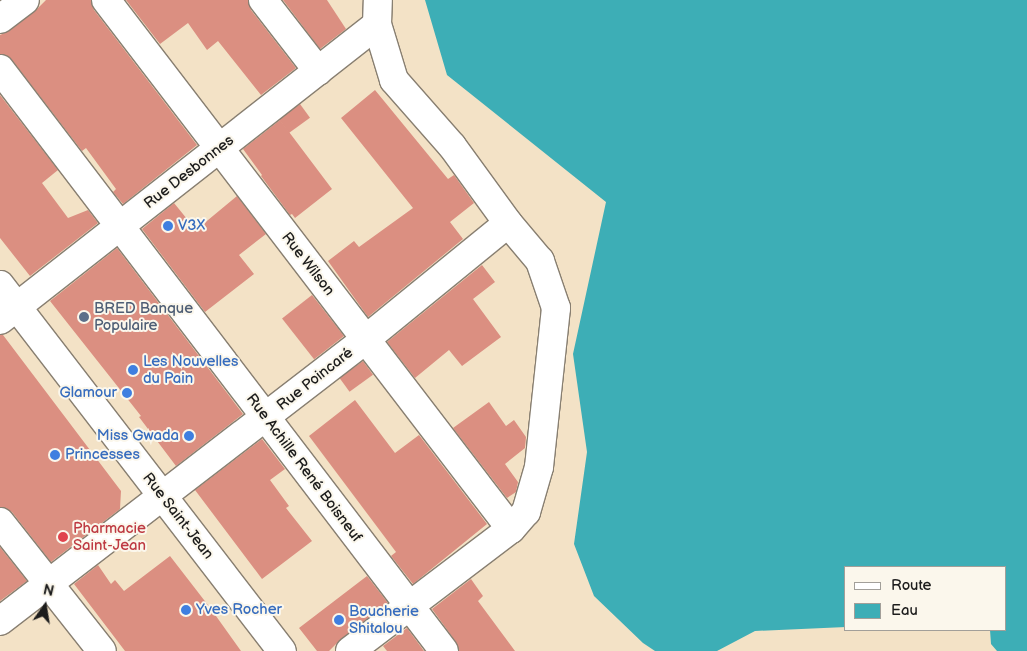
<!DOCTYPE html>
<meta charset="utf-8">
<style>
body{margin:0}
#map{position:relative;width:1027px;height:651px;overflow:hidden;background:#f3e2c6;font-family:"Balsamiq Sans",sans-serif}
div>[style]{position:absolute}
.water>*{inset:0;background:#3daeb6}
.building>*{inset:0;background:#db8f81;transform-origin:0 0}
.roads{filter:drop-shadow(1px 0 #887f71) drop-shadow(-1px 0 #887f71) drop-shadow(0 1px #887f71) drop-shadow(0 -1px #887f71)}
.minor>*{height:28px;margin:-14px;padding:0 14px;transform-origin:14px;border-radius:14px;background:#fff}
.major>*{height:28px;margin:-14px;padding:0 14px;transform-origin:14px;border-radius:14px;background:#fff}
.dots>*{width:14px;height:14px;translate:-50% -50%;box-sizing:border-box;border:2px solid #fbf7ec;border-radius:50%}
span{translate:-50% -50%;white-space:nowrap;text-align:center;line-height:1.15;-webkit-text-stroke:4px #fbf7ec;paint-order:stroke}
.street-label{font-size:15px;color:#1c1c1c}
.shop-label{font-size:15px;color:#366cbe}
.left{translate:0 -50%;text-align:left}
.right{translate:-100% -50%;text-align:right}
.service-label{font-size:15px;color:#4e5e75}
.health-label{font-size:15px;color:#be3a42}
.legend{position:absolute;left:844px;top:566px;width:162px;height:65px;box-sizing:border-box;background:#fbf7ec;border:1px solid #a29f99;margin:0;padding:6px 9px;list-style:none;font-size:15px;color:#1c1c1c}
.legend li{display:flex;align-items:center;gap:10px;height:25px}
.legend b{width:25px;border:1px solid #a29f99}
.north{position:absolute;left:20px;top:581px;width:50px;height:50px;-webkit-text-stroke:4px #fbf7ec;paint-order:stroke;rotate:13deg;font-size:14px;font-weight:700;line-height:20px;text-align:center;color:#1c1c1c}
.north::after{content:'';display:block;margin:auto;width:18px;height:22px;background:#1c1c1c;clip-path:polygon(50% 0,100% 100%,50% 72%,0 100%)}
</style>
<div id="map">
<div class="water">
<div style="clip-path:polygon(425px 0,1027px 0,1027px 651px,997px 651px,991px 644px,990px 630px,1006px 630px,1006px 567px,846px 567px,846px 627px,755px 631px,717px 651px,655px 651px,643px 643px,594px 596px,574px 544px,587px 452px,573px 354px,606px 202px,447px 75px)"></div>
</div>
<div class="building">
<div style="clip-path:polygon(46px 0,91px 0,94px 10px,197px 145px,123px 204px,113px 192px,116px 189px,86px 148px,82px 151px,12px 60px,0 54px,0 35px,9px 31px,34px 12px)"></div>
<div style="clip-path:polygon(126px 0,248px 0,251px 10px,296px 68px,261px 95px,218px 41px,207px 50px,188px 23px,160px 44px)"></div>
<div style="clip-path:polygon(283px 0,327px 0,346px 29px,320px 49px)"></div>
<div style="clip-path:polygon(375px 90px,448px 179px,454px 175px,474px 203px,450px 222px,463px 239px,368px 317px,328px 261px,354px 241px,359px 247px,413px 208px,341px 118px)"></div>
<div style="clip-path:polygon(0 95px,58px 170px,42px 183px,68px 218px,88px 210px,98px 223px,30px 276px,0 238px)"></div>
<div style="left:300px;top:104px;width:17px;height:26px;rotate:54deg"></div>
<div style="clip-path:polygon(280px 120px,332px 189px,295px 218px,292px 214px,290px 215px,261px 176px,262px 175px,243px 149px)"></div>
<div style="clip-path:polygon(237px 196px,266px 234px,239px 255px,254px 274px,205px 312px,142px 229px,174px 203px,196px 230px)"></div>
<div style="clip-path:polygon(117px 248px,243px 414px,176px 466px,139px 417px,141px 416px,50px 301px)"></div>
<div style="clip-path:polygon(482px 265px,495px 282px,473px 299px,501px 337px,462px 366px,449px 350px,415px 378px,387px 342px)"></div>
<div style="left:312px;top:295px;width:52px;height:38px;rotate:52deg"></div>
<div style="clip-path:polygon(0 335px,3px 335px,121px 491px,120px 509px,51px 562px,12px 512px,0 507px)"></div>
<div style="left:363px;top:361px;width:17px;height:29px;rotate:54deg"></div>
<div style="clip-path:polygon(355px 400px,395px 453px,419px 435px,487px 524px,413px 584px,391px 556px,396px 552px,309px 436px)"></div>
<div style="clip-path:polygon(489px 402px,506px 426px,514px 420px,526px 437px,525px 448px,505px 464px,518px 482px,516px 492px,507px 498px,453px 428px)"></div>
<div style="clip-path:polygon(262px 439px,285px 469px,270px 480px,289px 506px,286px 508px,312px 541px,262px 579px,195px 490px)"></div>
<div style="clip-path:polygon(0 547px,27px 581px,0 601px)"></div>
<div style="clip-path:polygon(170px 556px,211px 609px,241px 651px,125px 651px,74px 584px,98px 565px,111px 584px,115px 580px,124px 591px)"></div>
<div style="clip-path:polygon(367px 576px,388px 603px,341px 639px,329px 651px,317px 651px,299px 628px)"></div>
<div style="clip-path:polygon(471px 579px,483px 596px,478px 601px,515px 651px,459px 651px,456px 642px,432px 609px)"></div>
<div style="clip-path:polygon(407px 628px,424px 651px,387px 651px,383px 646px)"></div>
</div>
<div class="roads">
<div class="minor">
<div style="left:106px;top:0;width:666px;rotate:52.56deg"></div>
<div style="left:263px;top:0;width:90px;rotate:52.2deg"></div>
<div style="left:0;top:19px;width:31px;rotate:-37deg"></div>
<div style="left:0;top:69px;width:732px;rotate:52.66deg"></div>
<div style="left:0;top:320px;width:479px;rotate:-38.1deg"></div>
<div style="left:0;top:522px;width:164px;rotate:51.7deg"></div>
<div style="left:0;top:621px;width:462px;rotate:-37.6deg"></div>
<div style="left:366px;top:339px;width:183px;rotate:-39.2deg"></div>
<div style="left:350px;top:651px;width:202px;rotate:-37.2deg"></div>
<div style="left:511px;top:529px;width:23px;rotate:-49deg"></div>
<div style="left:526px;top:512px;width:47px;rotate:-73.9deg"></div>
<div style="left:539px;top:467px;width:160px;rotate:-83.9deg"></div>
<div style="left:556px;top:308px;width:50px;rotate:-108.8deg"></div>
<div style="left:540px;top:261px;width:50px;rotate:-130.1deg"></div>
<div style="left:508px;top:223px;width:95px;rotate:-126deg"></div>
<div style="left:452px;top:146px;width:88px;rotate:-131.3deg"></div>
<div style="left:394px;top:80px;width:59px;rotate:-106.9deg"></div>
<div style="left:377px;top:24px;width:24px;rotate:-88deg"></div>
</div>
<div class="major">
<div style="left:0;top:285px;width:462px;rotate:52.4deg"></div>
</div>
</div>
<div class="dots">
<div style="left:168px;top:226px;background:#3f7fe0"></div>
<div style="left:84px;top:317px;background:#5c6f8a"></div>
<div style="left:133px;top:370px;background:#3f7fe0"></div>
<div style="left:127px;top:393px;background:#3f7fe0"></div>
<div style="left:189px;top:436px;background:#3f7fe0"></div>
<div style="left:55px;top:455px;background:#3f7fe0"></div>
<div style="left:63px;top:537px;background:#e0444e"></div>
<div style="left:186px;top:610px;background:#3f7fe0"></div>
<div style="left:339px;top:620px;background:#3f7fe0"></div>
</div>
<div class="street-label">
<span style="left:189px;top:172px;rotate:-38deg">Rue Desbonnes</span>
<span style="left:308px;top:264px;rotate:52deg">Rue Wilson</span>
<span style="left:315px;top:379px;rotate:-38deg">Rue Poincaré</span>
<span style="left:304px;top:468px;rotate:53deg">Rue Achille René Boisneuf</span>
<span style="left:178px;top:516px;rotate:52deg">Rue Saint-Jean</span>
</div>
<div class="shop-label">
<span class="left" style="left:178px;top:226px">V3X</span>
<span class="left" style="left:143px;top:370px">Les Nouvelles<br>du Pain</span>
<span class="right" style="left:117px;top:393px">Glamour</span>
<span class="right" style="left:179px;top:436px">Miss Gwada</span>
<span class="left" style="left:65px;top:455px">Princesses</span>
<span class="left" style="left:196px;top:610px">Yves Rocher</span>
<span class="left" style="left:349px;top:620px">Boucherie<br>Shitalou</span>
</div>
<div class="service-label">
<span class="left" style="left:94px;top:317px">BRED Banque<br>Populaire</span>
</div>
<div class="health-label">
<span class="left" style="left:73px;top:537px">Pharmacie<br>Saint-Jean</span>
</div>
<ul class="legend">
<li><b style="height:6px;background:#fff"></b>Route</li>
<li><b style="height:14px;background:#3daeb6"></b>Eau</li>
</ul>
<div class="north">N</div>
</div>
